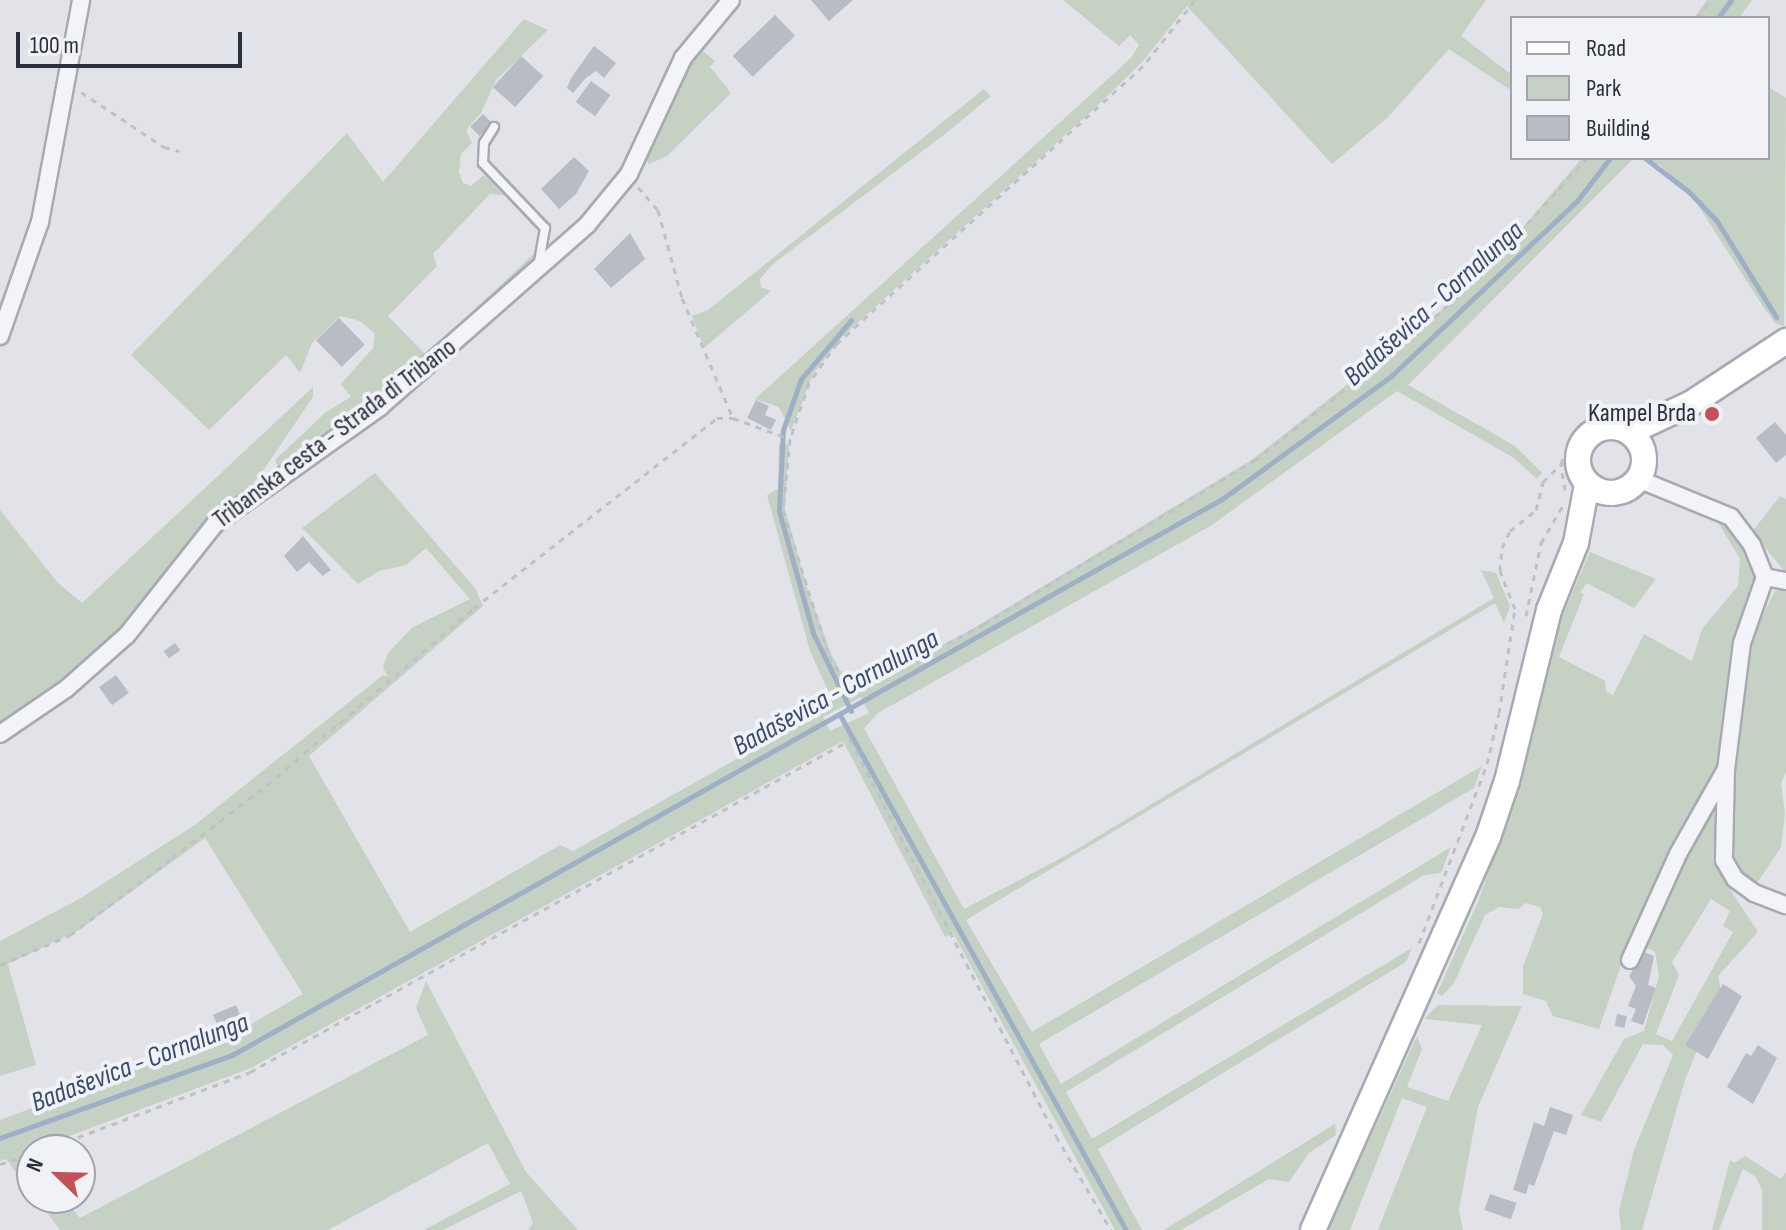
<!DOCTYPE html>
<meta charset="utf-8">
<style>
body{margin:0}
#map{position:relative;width:1786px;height:1230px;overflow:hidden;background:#e1e3e8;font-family:"Sofia Sans Condensed",sans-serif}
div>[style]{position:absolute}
.green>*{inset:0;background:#c5d1c3}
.stream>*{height:5px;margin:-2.5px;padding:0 2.5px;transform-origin:2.5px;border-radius:2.5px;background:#9fafc5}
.building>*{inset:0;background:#b8bcc4;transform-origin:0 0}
.path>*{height:3px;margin-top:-1.5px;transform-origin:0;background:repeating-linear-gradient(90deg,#bfc1c7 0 6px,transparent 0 12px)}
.roads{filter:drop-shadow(2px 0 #a7aab2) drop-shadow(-2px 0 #a7aab2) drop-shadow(0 2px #a7aab2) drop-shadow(0 -2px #a7aab2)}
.lane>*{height:8px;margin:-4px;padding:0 4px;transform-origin:4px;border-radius:4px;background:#f3f4f7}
.street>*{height:16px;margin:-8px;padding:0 8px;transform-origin:8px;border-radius:8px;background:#f3f4f7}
.secondary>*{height:24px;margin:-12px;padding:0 12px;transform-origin:12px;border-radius:12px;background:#fff}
.secondary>.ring{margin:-12px;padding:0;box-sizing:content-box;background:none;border:24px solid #fff;border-radius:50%}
.dots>*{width:22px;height:22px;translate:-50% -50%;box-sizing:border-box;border:4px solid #f0f2f6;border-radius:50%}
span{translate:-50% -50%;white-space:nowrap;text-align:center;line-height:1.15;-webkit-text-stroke:8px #f0f2f6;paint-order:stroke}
.poi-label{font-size:26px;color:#2b303e}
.right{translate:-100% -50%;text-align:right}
.street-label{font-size:26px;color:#2b303e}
.water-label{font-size:28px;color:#384d6e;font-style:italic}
.legend{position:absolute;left:1510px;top:16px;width:260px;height:144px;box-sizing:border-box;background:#f0f2f6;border:2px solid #a1a4ac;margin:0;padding:10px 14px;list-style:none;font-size:24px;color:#2b303e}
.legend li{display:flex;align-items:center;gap:16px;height:40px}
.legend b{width:40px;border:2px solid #a1a4ac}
.north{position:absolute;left:16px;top:1134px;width:80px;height:80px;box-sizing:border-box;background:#f0f2f6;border:2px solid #a1a4ac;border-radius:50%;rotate:293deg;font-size:22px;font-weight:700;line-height:32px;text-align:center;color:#2b303e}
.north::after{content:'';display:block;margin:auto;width:28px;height:36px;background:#c2515a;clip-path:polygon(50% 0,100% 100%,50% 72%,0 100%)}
.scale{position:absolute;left:16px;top:32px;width:226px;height:36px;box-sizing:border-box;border:4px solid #2b303e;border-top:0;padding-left:10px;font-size:24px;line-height:28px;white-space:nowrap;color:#2b303e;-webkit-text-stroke:6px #f0f2f6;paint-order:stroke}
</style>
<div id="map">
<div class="green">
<div style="clip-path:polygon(1063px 0,1486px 0,1461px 36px,1512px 75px,1512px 91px,1449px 49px,1388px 117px,1332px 164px,1187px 6px,1143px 61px,1096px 107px,843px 336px,813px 374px,791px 431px,779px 407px,755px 399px,1131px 58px,1139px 45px,1130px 35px,1119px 46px)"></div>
<div style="clip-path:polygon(1707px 0,1752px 0,1739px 18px,1694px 18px)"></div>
<div style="clip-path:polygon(524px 19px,548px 30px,496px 80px,481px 113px,466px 130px,472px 143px,461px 154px,459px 172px,463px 183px,471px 186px,484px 175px,504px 195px,490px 194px,433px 254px,437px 266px,388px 316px,426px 355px,540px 248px,517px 283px,382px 400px,279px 468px,275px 460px,326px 412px,351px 397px,341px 384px,373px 348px,375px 334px,360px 321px,340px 316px,312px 343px,300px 373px,286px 355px,209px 430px,131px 355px,347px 133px,383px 182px)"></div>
<div style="clip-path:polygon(699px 48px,715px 61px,710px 67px,731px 93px,667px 156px,649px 164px,645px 157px,679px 78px)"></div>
<div style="clip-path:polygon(1768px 87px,1786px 98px,1784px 326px,1776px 324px,1764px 308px,1692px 196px,1660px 165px,1639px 158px,1768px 158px)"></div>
<div style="clip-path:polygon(984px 89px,991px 96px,945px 134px,773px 264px,760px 279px,761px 287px,771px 291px,704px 348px,692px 316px,708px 310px)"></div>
<div style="clip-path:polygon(evenodd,1582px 158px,1634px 158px,1408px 385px,1515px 446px,1542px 473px,1537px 479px,1514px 458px,1397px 391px,1212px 525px,878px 713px,864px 728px,964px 909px,1067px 855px,1494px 598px,1481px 570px,1496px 573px,1510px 606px,1504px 623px,1495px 603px,966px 920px,1032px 1032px,1482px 766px,1474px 788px,1039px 1044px,1061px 1084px,1451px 847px,1441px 873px,1424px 875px,1066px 1092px,1092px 1139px,1412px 948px,1406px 962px,1098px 1149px,1142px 1230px,1115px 1230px,953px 933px,945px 937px,843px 741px,251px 1068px,32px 1150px,32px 1193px,6px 1159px,0 1161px,0 1120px,239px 1031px,303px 994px,205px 838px,79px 930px,8px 964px,36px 1065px,0 1076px,0 941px,81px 898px,196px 824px,383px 675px,388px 677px,383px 667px,388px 653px,413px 627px,470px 599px,426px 548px,406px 565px,379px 571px,358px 584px,302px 528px,375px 473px,475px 588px,483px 606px,309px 756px,410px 932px,560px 845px,573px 851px,815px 715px,831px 697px,810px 651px,767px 495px,778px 489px,779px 444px,789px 444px,785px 509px,808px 591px,832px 656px,849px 685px,858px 690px,974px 628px,1253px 459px,1443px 309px,1507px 246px,1582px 158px,861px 697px,869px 713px,830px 731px,823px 717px,861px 697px)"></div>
<div style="clip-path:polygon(313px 387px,313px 397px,258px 478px,211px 520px,116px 637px,71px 677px,0 726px,0 510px,58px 583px,82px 603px)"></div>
<div style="clip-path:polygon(1780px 496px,1786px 499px,1786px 573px,1752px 532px)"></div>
<div style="clip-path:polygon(1716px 519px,1735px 531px,1758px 575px,1733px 644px,1719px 772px,1621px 965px,1599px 1029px,1553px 1016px,1546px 1001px,1523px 994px,1523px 967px,1543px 914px,1540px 907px,1525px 903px,1519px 909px,1499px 907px,1485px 915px,1454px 983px,1442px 996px,1437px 993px,1478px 902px,1509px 813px,1560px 621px,1590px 552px,1656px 579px,1634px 608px,1587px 583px,1580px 592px,1584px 594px,1559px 657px,1605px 681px,1606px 691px,1613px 695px,1644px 634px,1692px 661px,1702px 629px,1738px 586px,1740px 559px)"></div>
<div style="clip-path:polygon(1786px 588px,1786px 772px,1781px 783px,1785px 814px,1781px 847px,1755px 886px,1739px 873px,1732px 858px,1736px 752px,1754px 633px,1775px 591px)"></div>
<div style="clip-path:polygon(evenodd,1710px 807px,1716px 810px,1720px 874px,1758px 932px,1718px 976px,1721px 991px,1685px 1080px,1642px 1230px,1621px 1230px,1619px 1210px,1634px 1150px,1673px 1055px,1663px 1045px,1643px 1044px,1601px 1122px,1581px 1115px,1624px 1039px,1644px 1031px,1659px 976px,1655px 952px,1645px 947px,1690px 839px,1710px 807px,1711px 899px,1730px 911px,1723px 926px,1733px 932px,1672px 1041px,1656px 1034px,1679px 975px,1672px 962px,1711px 899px)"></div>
<div style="clip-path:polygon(426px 981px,526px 1172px,578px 1230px,528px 1230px,533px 1223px,521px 1191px,443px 1230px,424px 1230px,510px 1184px,488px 1143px,328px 1230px,60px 1230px,36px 1198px,64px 1198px,80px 1218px,428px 1035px,416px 1008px)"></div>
<div style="clip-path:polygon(1438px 1005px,1522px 1006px,1478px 1107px,1459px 1210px,1463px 1230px,1378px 1230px,1427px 1107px,1402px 1098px,1350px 1230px,1328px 1230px,1417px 1036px,1422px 1049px,1407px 1087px,1448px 1101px,1482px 1025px,1424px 1019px)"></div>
<div style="clip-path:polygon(1335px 1124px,1336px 1135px,1309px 1153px,1289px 1182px,1269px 1179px,1181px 1230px,1164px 1230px)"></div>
<div style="clip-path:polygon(1745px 1156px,1781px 1179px,1786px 1172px,1786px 1230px,1762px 1230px,1762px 1190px,1756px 1177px,1743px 1169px,1719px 1230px,1712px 1230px,1730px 1160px,1734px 1163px)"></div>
</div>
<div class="stream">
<div style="left:1718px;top:18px;width:22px;rotate:-54deg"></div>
<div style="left:1645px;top:158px;width:56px;rotate:37.7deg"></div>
<div style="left:1689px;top:192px;width:40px;rotate:46deg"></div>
<div style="left:1717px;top:221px;width:113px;rotate:58.4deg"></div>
<div style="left:851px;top:711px;width:87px;rotate:-116deg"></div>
<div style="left:813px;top:633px;width:127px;rotate:-105.6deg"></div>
<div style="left:779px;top:511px;width:81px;rotate:-87.2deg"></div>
<div style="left:783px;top:430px;width:54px;rotate:-70.6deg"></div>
<div style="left:801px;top:379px;width:77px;rotate:-49.7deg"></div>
<div style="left:841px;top:717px;width:587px;rotate:60.95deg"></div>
<div style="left:0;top:1138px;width:246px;rotate:-19.7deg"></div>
<div style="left:232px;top:1055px;width:1135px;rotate:-29.32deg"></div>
<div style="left:1222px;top:499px;width:208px;rotate:-36deg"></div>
<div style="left:1390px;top:377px;width:257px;rotate:-43.3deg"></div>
<div style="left:1577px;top:201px;width:54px;rotate:-52.5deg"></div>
</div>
<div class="building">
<div style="clip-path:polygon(811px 0,853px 0,829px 21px)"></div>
<div style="left:775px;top:15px;width:29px;height:59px;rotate:46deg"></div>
<div style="clip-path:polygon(594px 46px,616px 63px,604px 78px,596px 71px,586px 78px,573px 93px,567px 88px,571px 78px)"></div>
<div style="left:521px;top:56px;width:30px;height:42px;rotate:42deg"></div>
<div style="left:591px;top:81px;width:24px;height:26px;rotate:36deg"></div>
<div style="left:483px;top:114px;width:13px;height:18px;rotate:45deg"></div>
<div style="clip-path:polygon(574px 157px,589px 171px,576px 194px,559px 209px,541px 189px)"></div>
<div style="clip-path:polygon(630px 233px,645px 259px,611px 288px,594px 269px)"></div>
<div style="left:339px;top:318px;width:37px;height:32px;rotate:46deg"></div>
<div style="clip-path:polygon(756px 400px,769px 406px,765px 415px,776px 420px,771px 430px,747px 418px)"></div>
<div style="clip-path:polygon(1775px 422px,1786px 435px,1786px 455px,1776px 463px,1756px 438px)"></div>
<div style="clip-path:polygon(303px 536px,331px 570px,323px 576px,309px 562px,297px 572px,284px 556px)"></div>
<div style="left:175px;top:643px;width:9px;height:14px;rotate:54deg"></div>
<div style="left:116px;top:675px;width:22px;height:21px;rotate:54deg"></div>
<div style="clip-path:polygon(1644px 952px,1654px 956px,1648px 985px,1656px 988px,1643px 1025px,1631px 1021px,1636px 1009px,1628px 1006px,1636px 986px,1629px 976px)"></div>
<div style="clip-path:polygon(1723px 984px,1742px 996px,1708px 1059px,1685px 1045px)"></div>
<div style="left:236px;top:1005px;width:15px;height:25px;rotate:67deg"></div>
<div style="left:1617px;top:1014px;width:10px;height:12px;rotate:11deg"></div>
<div style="clip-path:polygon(1758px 1045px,1777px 1058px,1753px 1104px,1727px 1087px,1746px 1053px,1751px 1056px)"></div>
<div style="clip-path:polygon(1550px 1107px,1573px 1115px,1566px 1135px,1554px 1131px,1534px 1186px,1529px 1184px,1526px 1194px,1513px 1190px,1534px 1122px,1544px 1126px)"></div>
<div style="left:1490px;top:1194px;width:28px;height:17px;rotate:19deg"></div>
</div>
<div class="path">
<div style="left:1195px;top:0;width:84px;rotate:128.2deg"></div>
<div style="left:1143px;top:66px;width:413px;rotate:137.8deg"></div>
<div style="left:837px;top:343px;width:49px;rotate:125deg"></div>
<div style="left:809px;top:383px;width:59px;rotate:108.7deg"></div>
<div style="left:790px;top:439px;width:71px;rotate:95.6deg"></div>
<div style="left:783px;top:510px;width:153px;rotate:72.5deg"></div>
<div style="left:829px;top:656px;width:45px;rotate:59.5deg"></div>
<div style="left:852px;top:695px;width:150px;rotate:-28.3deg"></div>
<div style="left:984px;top:624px;width:317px;rotate:-31.2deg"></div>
<div style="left:1255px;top:460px;width:206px;rotate:-38.1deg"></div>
<div style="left:1417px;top:333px;width:84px;rotate:-42.1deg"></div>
<div style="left:1479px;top:277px;width:161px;rotate:-47.8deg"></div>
<div style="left:1697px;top:18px;width:23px;rotate:-52deg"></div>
<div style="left:81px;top:92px;width:100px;rotate:33.5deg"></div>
<div style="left:164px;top:147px;width:16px;rotate:15deg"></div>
<div style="left:638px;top:187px;width:30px;rotate:49deg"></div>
<div style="left:658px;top:210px;width:91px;rotate:74.7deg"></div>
<div style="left:682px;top:298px;width:130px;rotate:67deg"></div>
<div style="left:1565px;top:490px;width:26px;rotate:-99deg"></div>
<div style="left:1561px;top:464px;width:32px;rotate:-68deg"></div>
<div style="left:1573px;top:434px;width:26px;rotate:-39deg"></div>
<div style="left:1593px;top:418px;width:23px;rotate:-2deg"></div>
<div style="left:1526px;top:616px;width:75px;rotate:-78.4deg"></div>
<div style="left:1541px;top:543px;width:42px;rotate:-59.7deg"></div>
<div style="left:1419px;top:943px;width:191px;rotate:-69.2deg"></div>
<div style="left:1487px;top:764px;width:52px;rotate:-76.8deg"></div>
<div style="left:1499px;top:713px;width:105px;rotate:-81.3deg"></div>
<div style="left:1515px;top:609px;width:41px;rotate:-111.5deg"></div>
<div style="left:1500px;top:571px;width:23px;rotate:-85deg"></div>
<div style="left:1502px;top:548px;width:19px;rotate:-65deg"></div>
<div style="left:1510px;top:531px;width:33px;rotate:-39deg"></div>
<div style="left:1536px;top:510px;width:29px;rotate:-76deg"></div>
<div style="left:1543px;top:482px;width:25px;rotate:-45deg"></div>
<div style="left:1561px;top:464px;width:16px;rotate:-7deg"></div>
<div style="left:0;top:965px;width:76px;rotate:-23.2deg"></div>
<div style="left:70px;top:935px;width:128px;rotate:-37deg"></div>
<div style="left:172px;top:858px;width:120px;rotate:-37.5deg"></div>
<div style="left:267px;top:785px;width:272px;rotate:-40.5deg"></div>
<div style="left:474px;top:608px;width:308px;rotate:-38deg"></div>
<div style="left:717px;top:418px;width:16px"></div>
<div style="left:733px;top:418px;width:61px;rotate:20.2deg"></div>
<div style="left:44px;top:1150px;width:220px;rotate:-20.7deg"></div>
<div style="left:250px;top:1072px;width:686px;rotate:-28.96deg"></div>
<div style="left:850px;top:740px;width:446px;rotate:62.5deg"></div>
<div style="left:1056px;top:1136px;width:109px;rotate:59.7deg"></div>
<div style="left:0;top:1164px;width:33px;rotate:-16deg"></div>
</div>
<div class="roads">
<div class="lane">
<div style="left:494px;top:127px;width:19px;rotate:122deg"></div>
<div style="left:484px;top:143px;width:20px;rotate:93deg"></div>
<div style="left:483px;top:163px;width:90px;rotate:46.4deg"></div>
<div style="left:545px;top:228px;width:35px;rotate:100deg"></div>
</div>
<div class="street">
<div style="left:0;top:336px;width:121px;rotate:-70.7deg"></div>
<div style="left:40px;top:222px;width:226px;rotate:-79.5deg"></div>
<div style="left:1638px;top:479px;width:100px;rotate:22.2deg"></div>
<div style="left:1731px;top:517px;width:35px;rotate:53deg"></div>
<div style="left:1752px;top:545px;width:35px;rotate:68deg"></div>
<div style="left:1765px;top:577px;width:70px;rotate:109.2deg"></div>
<div style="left:1742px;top:643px;width:127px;rotate:97.2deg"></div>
<div style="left:1726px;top:769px;width:91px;rotate:91.3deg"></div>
<div style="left:1724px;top:860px;width:22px;rotate:60deg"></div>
<div style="left:1735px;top:879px;width:24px;rotate:36deg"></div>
<div style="left:1754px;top:893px;width:34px;rotate:21deg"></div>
<div style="left:1765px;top:577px;width:21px;rotate:11deg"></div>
<div style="left:0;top:734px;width:80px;rotate:-34.3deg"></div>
<div style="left:66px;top:689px;width:81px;rotate:-41.5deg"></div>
<div style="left:127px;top:635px;width:142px;rotate:-51.6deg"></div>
<div style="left:215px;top:524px;width:202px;rotate:-35.3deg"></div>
<div style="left:380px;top:407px;width:276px;rotate:-41.3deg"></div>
<div style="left:587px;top:225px;width:66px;rotate:-50.5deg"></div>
<div style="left:629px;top:174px;width:128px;rotate:-65deg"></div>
<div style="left:683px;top:58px;width:75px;rotate:-50.4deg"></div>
<div style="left:1630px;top:960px;width:116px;rotate:-65.6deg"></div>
<div style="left:1678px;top:854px;width:98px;rotate:-60.5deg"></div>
</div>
<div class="secondary">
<div class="ring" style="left:1578px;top:427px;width:42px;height:42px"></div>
<div style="left:1630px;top:432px;width:68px;rotate:-25.1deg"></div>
<div style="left:1692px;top:403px;width:113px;rotate:-33.4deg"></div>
<div style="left:1313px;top:1230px;width:430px;rotate:-66deg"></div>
<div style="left:1488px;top:837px;width:59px;rotate:-71.3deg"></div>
<div style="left:1507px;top:781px;width:176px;rotate:-76.2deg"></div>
<div style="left:1549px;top:610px;width:72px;rotate:-68.1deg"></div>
<div style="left:1576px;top:543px;width:60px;rotate:-79.4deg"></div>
</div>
</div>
<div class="dots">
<div style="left:1712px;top:414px;background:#c2515a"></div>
</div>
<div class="poi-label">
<span class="right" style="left:1696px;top:414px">Kampel Brda</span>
</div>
<div class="street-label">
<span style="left:335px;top:434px;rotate:-37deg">Tribanska cesta - Strada di Tribano</span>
</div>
<div class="water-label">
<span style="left:1434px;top:304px;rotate:-42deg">Badaševica - Cornalunga</span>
<span style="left:836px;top:693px;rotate:-29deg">Badaševica - Cornalunga</span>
<span style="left:140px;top:1063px;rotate:-21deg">Badaševica - Cornalunga</span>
</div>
<ul class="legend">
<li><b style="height:10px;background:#fff"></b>Road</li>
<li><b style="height:22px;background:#c5d1c3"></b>Park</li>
<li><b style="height:22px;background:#b8bcc4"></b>Building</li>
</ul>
<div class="north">N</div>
<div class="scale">100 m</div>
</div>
